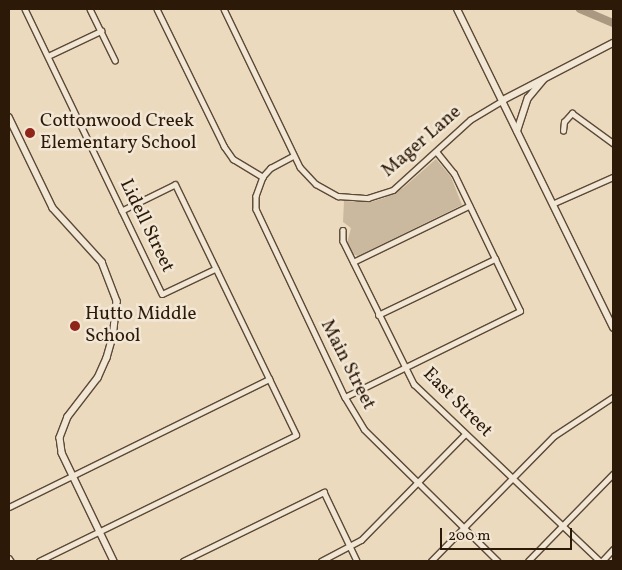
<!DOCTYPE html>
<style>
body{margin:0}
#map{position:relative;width:622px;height:570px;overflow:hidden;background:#ebdabe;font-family:Vollkorn,serif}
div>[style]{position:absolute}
.green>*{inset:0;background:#cbb99f}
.river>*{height:8px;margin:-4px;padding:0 4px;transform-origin:4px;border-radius:4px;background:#aa9880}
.roads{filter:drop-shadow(1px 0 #5c4936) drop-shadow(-1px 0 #5c4936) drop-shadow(0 1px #5c4936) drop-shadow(0 -1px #5c4936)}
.minor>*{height:4.5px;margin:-2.25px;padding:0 2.25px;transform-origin:2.25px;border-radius:2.25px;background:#f2e7d5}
.tertiary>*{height:5.5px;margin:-2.75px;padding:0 2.75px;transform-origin:2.75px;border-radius:2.75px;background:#f2e7d5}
.secondary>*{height:6px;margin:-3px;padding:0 3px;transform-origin:3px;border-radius:3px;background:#f2e7d5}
.dots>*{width:14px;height:14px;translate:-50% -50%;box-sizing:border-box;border:2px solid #f2e7d5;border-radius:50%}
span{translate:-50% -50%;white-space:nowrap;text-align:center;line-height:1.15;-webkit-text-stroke:5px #f2e7d5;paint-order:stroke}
.poi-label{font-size:19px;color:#2d1908}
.left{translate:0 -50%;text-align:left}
.street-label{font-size:19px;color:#2d1908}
.frame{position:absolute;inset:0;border:10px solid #2d1908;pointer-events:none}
.scale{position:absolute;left:440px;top:528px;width:132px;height:22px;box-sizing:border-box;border:2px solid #2d1908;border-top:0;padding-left:6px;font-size:15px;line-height:18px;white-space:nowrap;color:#2d1908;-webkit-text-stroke:4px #f2e7d5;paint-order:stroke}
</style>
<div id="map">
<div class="green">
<div style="clip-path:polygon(436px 159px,451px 177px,462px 205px,358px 256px,353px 254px,347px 243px,351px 228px,343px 222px,344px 201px,371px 202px,384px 198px,403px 188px)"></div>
</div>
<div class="river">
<div style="left:580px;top:9px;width:36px;rotate:23deg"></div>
</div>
<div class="roads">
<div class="minor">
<div style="left:25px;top:9px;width:316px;rotate:64.3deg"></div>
<div style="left:162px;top:294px;width:59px;rotate:-25.3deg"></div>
<div style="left:90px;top:9px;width:57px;rotate:63.9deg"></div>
<div style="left:157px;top:9px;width:153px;rotate:63.9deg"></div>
<div style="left:224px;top:146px;width:16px;rotate:55deg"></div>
<div style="left:233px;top:159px;width:35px;rotate:31deg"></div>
<div style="left:224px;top:9px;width:175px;rotate:64.3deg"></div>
<div style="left:300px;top:167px;width:23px;rotate:47deg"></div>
<div style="left:316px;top:184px;width:25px;rotate:29deg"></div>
<div style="left:338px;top:196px;width:30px;rotate:4deg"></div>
<div style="left:368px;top:198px;width:26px;rotate:-18deg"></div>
<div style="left:393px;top:190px;width:104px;rotate:-42.3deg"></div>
<div style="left:470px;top:120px;width:39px;rotate:-31deg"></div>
<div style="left:48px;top:56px;width:59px;rotate:-25.3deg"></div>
<div style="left:563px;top:131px;width:9px;rotate:-84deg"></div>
<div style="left:564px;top:122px;width:12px;rotate:-48deg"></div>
<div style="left:572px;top:113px;width:51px;rotate:36.2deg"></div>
<div style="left:294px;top:156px;width:26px;rotate:152deg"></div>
<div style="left:271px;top:168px;width:12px;rotate:132deg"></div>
<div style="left:263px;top:177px;width:20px;rotate:110deg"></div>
<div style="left:256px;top:196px;width:13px;rotate:90deg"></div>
<div style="left:256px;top:209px;width:208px;rotate:64.7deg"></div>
<div style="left:345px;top:397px;width:37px;rotate:59deg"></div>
<div style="left:364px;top:429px;width:188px;rotate:44.6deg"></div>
<div style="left:552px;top:204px;width:67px;rotate:-23.9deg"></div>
<div style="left:343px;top:230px;width:11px;rotate:90deg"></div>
<div style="left:343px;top:241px;width:160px;rotate:63.6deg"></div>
<div style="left:414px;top:384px;width:257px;rotate:43.6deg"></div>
<div style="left:353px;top:262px;width:129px;rotate:-25.8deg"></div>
<div style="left:378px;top:315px;width:130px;rotate:-25.6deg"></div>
<div style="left:345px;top:397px;width:195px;rotate:-26.2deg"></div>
<div style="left:520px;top:311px;width:152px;rotate:-115.7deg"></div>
<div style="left:454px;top:174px;width:28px;rotate:-129deg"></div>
<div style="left:9px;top:507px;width:290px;rotate:-26.2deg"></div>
<div style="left:9px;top:558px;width:4px;rotate:56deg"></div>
<div style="left:39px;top:561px;width:286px;rotate:-26.1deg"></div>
<div style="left:296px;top:435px;width:278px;rotate:-115.8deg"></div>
<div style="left:175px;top:185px;width:59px;rotate:153.9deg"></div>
<div style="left:183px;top:561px;width:157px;rotate:-26.1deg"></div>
<div style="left:324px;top:492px;width:76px;rotate:64.4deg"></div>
<div style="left:321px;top:561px;width:45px;rotate:-27.7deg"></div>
<div style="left:361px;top:540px;width:148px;rotate:-45.5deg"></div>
<div style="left:431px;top:561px;width:175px;rotate:-45.5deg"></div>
<div style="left:554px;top:436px;width:71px;rotate:-33.5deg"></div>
<div style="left:528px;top:561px;width:122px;rotate:-45.7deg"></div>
<div style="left:602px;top:561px;width:16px;rotate:-47deg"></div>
</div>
<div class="tertiary">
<div style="left:503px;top:100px;width:124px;rotate:-27.4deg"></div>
<div style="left:9px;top:117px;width:101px;rotate:64.2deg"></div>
<div style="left:53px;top:208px;width:73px;rotate:47.8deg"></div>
<div style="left:102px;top:262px;width:42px;rotate:69deg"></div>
<div style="left:117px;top:301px;width:36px;rotate:96deg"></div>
<div style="left:113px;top:337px;width:22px;rotate:106deg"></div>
<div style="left:107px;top:358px;width:22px;rotate:114deg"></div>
<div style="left:98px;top:378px;width:49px;rotate:127.6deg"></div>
<div style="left:68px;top:417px;width:22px;rotate:111deg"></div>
<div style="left:60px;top:438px;width:15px;rotate:82deg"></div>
<div style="left:62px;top:453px;width:120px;rotate:64.3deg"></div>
</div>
<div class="secondary">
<div style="left:457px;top:9px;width:355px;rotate:63.9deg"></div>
<div style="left:517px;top:131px;width:35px;rotate:-72deg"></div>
<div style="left:528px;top:98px;width:25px;rotate:-50deg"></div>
</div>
</div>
<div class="dots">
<div style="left:30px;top:133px;background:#8f2418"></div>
<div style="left:75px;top:326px;background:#8f2418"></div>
</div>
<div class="poi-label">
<span class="left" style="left:40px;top:133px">Cottonwood Creek<br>Elementary School</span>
<span class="left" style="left:85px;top:326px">Hutto Middle<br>School</span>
</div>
<div class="street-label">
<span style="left:422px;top:142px;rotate:-41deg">Mager Lane</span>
<span style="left:146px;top:226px;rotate:64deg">Lidell Street</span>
<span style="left:347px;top:365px;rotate:63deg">Main Street</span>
<span style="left:457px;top:403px;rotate:45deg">East Street</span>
</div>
<div class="frame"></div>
<div class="scale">200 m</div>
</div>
